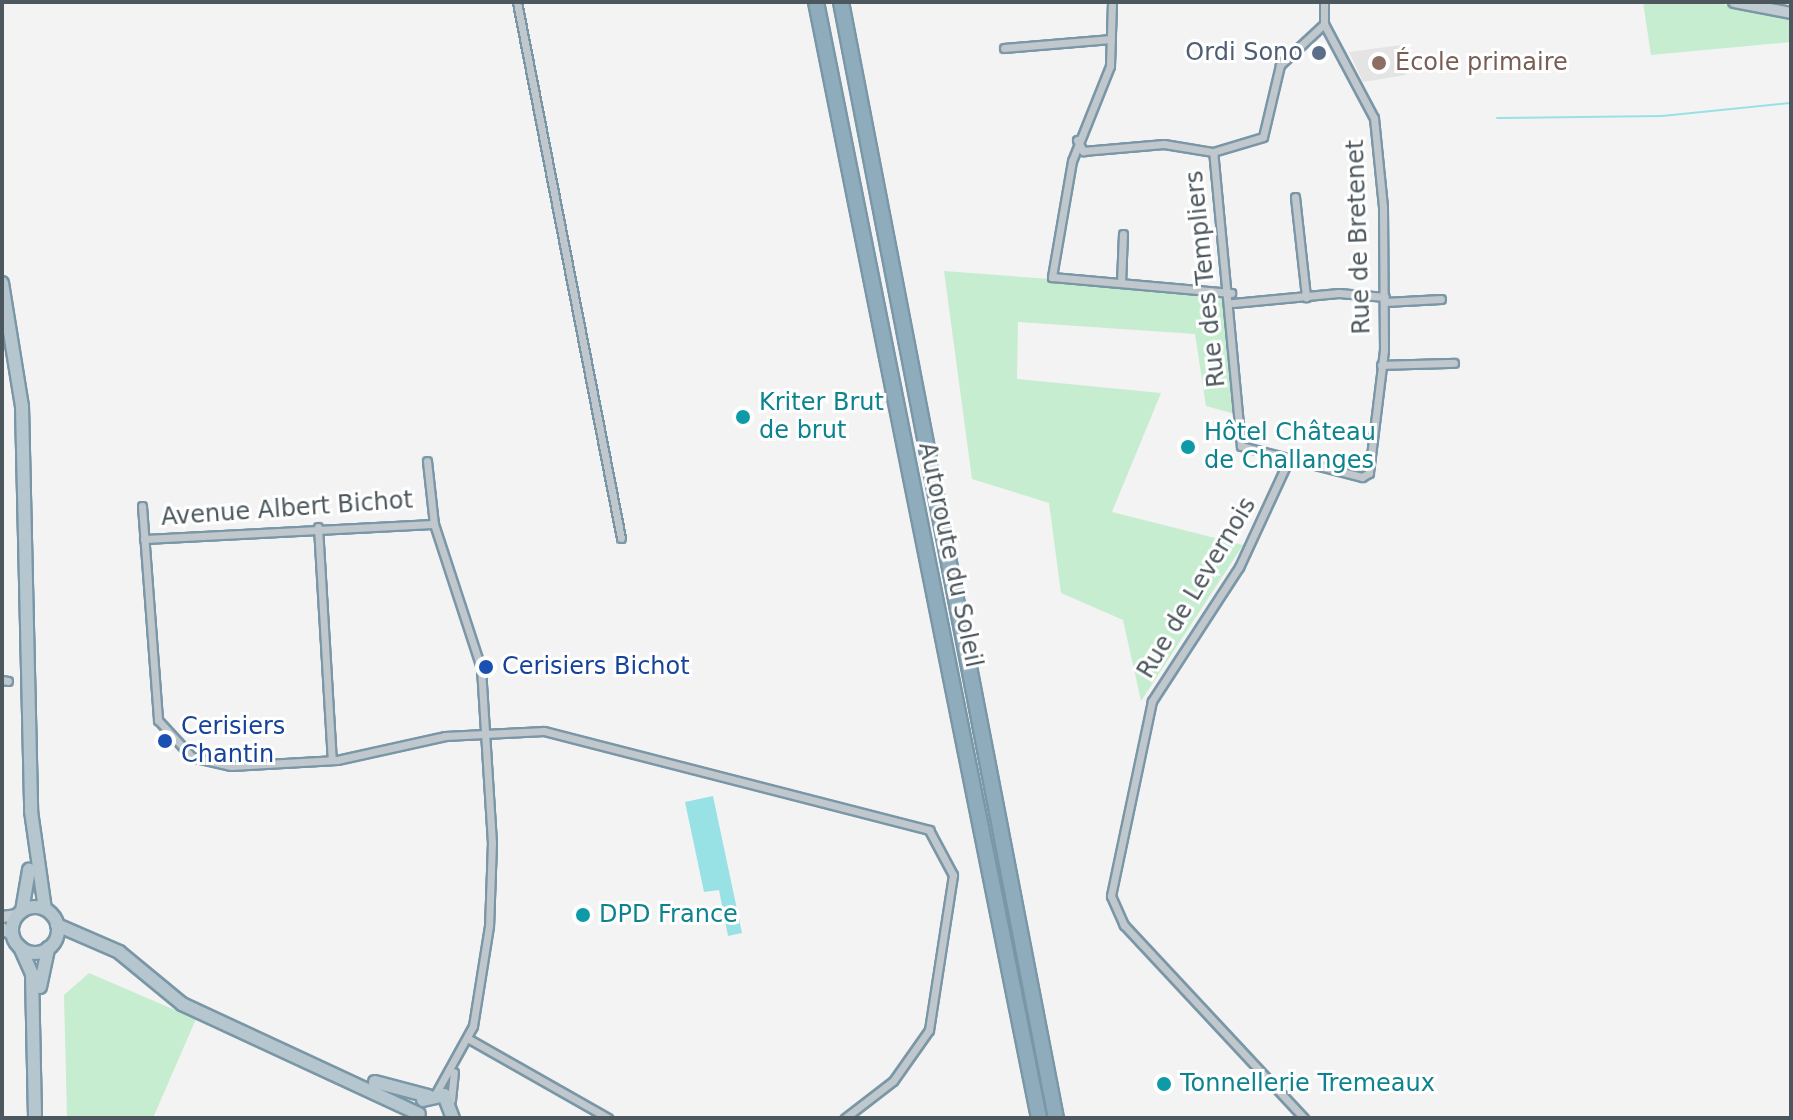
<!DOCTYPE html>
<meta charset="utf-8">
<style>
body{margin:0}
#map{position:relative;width:1793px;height:1120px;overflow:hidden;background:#f4f3f3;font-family:"DejaVu Sans",sans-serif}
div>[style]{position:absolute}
.education>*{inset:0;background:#e5e4e4}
.green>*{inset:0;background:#c6edcf}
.water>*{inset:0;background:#98e2e5}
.stream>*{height:2px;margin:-1px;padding:0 1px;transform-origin:1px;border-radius:1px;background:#98e2e5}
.roads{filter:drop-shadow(2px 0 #7a97a7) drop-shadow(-2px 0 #7a97a7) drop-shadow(0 2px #7a97a7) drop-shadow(0 -2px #7a97a7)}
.street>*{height:7px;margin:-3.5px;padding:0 3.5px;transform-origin:3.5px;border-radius:3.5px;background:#c0c8cd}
.secondary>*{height:10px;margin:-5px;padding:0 5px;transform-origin:5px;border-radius:5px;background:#c0cbd2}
.primary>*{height:12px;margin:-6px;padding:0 6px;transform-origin:6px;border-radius:6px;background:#b5c6ce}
.primary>.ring{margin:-6px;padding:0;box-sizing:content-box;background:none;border:12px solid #b5c6ce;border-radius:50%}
.highway>*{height:14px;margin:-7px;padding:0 7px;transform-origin:7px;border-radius:7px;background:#8facbc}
.dots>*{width:22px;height:22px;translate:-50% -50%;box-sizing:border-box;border:4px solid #fff;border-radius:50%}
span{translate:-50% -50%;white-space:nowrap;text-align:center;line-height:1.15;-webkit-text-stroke:6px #fff;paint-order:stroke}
.service-label{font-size:24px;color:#4e5e75}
.right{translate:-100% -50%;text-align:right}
.education-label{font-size:24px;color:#785e54}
.left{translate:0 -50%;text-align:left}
.street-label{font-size:24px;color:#4c585e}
.culture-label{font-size:24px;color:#0d838f}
.transit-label{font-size:24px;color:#164399}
.frame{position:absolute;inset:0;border:4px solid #4c585e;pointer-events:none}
</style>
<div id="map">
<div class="education">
<div style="clip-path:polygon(1401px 45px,1406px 75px,1363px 82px,1349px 52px)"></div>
</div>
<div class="green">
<div style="clip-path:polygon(1643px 2px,1710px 2px,1791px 16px,1791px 42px,1651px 55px)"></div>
<div style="clip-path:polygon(944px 271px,1225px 292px,1235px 414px,1206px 406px,1195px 334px,1018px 322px,1017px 379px,1161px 393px,1112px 512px,1243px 545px,1141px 701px,1123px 620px,1061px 593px,1049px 503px,972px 479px)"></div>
<div style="clip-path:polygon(89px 973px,196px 1019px,153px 1118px,67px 1118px,64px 995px)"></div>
</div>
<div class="water">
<div style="clip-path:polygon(713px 796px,742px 933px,728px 936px,719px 890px,704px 892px,685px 802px)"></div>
</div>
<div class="stream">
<div style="left:1497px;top:118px;width:165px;rotate:-0.7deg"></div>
<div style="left:1662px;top:116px;width:130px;rotate:-5.8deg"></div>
</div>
<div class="roads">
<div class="street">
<div style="left:517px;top:2px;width:546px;rotate:79.02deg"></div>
<div style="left:1112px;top:2px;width:64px;rotate:91.8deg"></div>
<div style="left:1110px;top:66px;width:102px;rotate:111.8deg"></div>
<div style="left:1072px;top:161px;width:118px;rotate:99.8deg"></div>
<div style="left:1052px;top:277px;width:180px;rotate:5.1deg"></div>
<div style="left:1324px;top:2px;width:22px;rotate:90deg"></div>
<div style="left:1324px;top:24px;width:106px;rotate:62deg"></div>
<div style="left:1374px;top:118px;width:89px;rotate:84.2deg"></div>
<div style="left:1383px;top:207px;width:143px;rotate:89.6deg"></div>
<div style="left:1384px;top:350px;width:124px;rotate:97deg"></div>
<div style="left:1369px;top:473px;width:8px;rotate:150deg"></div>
<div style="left:1362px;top:477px;width:125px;rotate:-165.6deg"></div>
<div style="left:1241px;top:446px;width:295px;rotate:-95.4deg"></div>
<div style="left:1213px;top:152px;width:52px;rotate:-16.7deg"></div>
<div style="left:1263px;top:137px;width:74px;rotate:-76.7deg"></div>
<div style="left:1280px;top:65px;width:60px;rotate:-43deg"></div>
<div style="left:1004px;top:48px;width:107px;rotate:-4.8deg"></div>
<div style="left:1077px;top:140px;width:13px;rotate:61deg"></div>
<div style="left:1083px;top:151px;width:81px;rotate:-4.9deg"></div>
<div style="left:1164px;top:144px;width:50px;rotate:9.3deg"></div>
<div style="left:1295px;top:197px;width:101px;rotate:83.7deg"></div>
<div style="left:1121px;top:283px;width:49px;rotate:-87.7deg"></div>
<div style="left:1385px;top:302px;width:56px;rotate:-3.1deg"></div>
<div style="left:1233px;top:303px;width:106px;rotate:-5.4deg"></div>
<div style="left:1339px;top:293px;width:46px;rotate:5deg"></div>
<div style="left:1381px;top:365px;width:73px;rotate:-1.6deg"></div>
<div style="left:1289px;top:459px;width:119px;rotate:114.8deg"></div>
<div style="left:1239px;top:567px;width:160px;rotate:123deg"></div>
<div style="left:1152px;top:701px;width:199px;rotate:101.9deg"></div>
<div style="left:1111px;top:896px;width:32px;rotate:66deg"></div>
<div style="left:1124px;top:925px;width:264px;rotate:47deg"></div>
<div style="left:427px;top:461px;width:63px;rotate:83.7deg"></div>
<div style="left:142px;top:506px;width:215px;rotate:85.7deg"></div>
<div style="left:158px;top:720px;width:50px;rotate:47.4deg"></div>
<div style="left:192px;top:757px;width:40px;rotate:13deg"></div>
<div style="left:231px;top:766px;width:106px;rotate:-3.2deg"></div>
<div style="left:337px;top:760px;width:111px;rotate:-12.5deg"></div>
<div style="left:445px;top:736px;width:99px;rotate:-2.9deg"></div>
<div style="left:544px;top:731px;width:398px;rotate:14.4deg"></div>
<div style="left:929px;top:830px;width:51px;rotate:61.9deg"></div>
<div style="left:953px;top:875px;width:157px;rotate:98.8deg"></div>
<div style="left:929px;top:1030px;width:62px;rotate:125.2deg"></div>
<div style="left:893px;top:1081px;width:61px;rotate:142.4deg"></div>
<div style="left:318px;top:527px;width:233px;rotate:86.6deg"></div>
<div style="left:144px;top:539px;width:290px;rotate:-3deg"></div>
<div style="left:434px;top:524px;width:151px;rotate:71.9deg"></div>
<div style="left:481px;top:668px;width:174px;rotate:86.4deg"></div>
<div style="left:492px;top:842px;width:84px;rotate:92deg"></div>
<div style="left:489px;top:926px;width:101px;rotate:99.1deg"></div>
<div style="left:473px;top:1026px;width:77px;rotate:118.9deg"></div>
<div style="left:2px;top:680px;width:6px;rotate:9deg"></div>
<div style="left:469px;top:1039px;width:160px;rotate:29.6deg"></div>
<div style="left:451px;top:1100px;width:28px;rotate:-84deg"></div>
</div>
<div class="secondary">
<div style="left:1734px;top:2px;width:58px;rotate:10.9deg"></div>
<div style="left:2px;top:917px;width:16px;rotate:-7deg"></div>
<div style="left:2px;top:928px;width:12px;rotate:35deg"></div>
</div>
<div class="primary">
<div style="left:2px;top:283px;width:125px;rotate:80.8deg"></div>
<div style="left:22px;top:406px;width:405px;rotate:88.7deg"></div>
<div style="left:31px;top:811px;width:99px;rotate:81.9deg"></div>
<div class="ring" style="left:12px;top:907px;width:34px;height:34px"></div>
<div style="left:22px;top:911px;width:42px;rotate:-80.3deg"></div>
<div style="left:57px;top:925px;width:68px;rotate:23.5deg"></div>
<div style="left:119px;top:952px;width:82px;rotate:39.5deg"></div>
<div style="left:182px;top:1004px;width:261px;rotate:24.9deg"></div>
<div style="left:20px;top:947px;width:30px;rotate:66deg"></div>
<div style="left:32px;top:974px;width:144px;rotate:88.8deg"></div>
<div style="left:40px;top:987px;width:40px;rotate:-78deg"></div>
<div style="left:375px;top:1082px;width:55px;rotate:14.8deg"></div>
<div style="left:423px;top:1100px;width:22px;rotate:-13deg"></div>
<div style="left:444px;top:1095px;width:25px;rotate:69deg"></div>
</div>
<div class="highway">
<div style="left:816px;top:2px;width:1138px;rotate:78.7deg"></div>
<div style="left:841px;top:2px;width:1137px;rotate:79.1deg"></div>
</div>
</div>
<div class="dots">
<div style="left:1319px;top:53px;background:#5c6f8a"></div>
<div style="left:1379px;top:63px;background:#8d6e63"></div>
<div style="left:743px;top:417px;background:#0f9aa8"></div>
<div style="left:1188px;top:447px;background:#0f9aa8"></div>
<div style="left:486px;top:667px;background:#1a4fb4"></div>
<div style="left:165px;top:741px;background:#1a4fb4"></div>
<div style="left:583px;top:915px;background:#0f9aa8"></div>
<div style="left:1164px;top:1084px;background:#0f9aa8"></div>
</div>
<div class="service-label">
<span class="right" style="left:1303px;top:53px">Ordi Sono</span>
</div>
<div class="education-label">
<span class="left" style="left:1395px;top:63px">École primaire</span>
</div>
<div class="street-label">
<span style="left:1359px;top:237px;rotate:-92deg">Rue de Bretenet</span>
<span style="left:1206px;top:279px;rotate:-96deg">Rue des Templiers</span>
<span style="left:287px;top:509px;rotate:-4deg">Avenue Albert Bichot</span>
<span style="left:950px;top:555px;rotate:78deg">Autoroute du Soleil</span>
<span style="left:1197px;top:588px;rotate:-59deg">Rue de Levernois</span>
</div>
<div class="culture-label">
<span class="left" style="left:759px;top:417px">Kriter Brut<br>de brut</span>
<span class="left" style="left:1204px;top:447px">Hôtel Château<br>de Challanges</span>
<span class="left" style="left:599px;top:915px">DPD France</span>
<span class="left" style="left:1180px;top:1084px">Tonnellerie Tremeaux</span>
</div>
<div class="transit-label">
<span class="left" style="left:502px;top:667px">Cerisiers Bichot</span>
<span class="left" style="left:181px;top:741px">Cerisiers<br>Chantin</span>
</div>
<div class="frame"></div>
</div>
